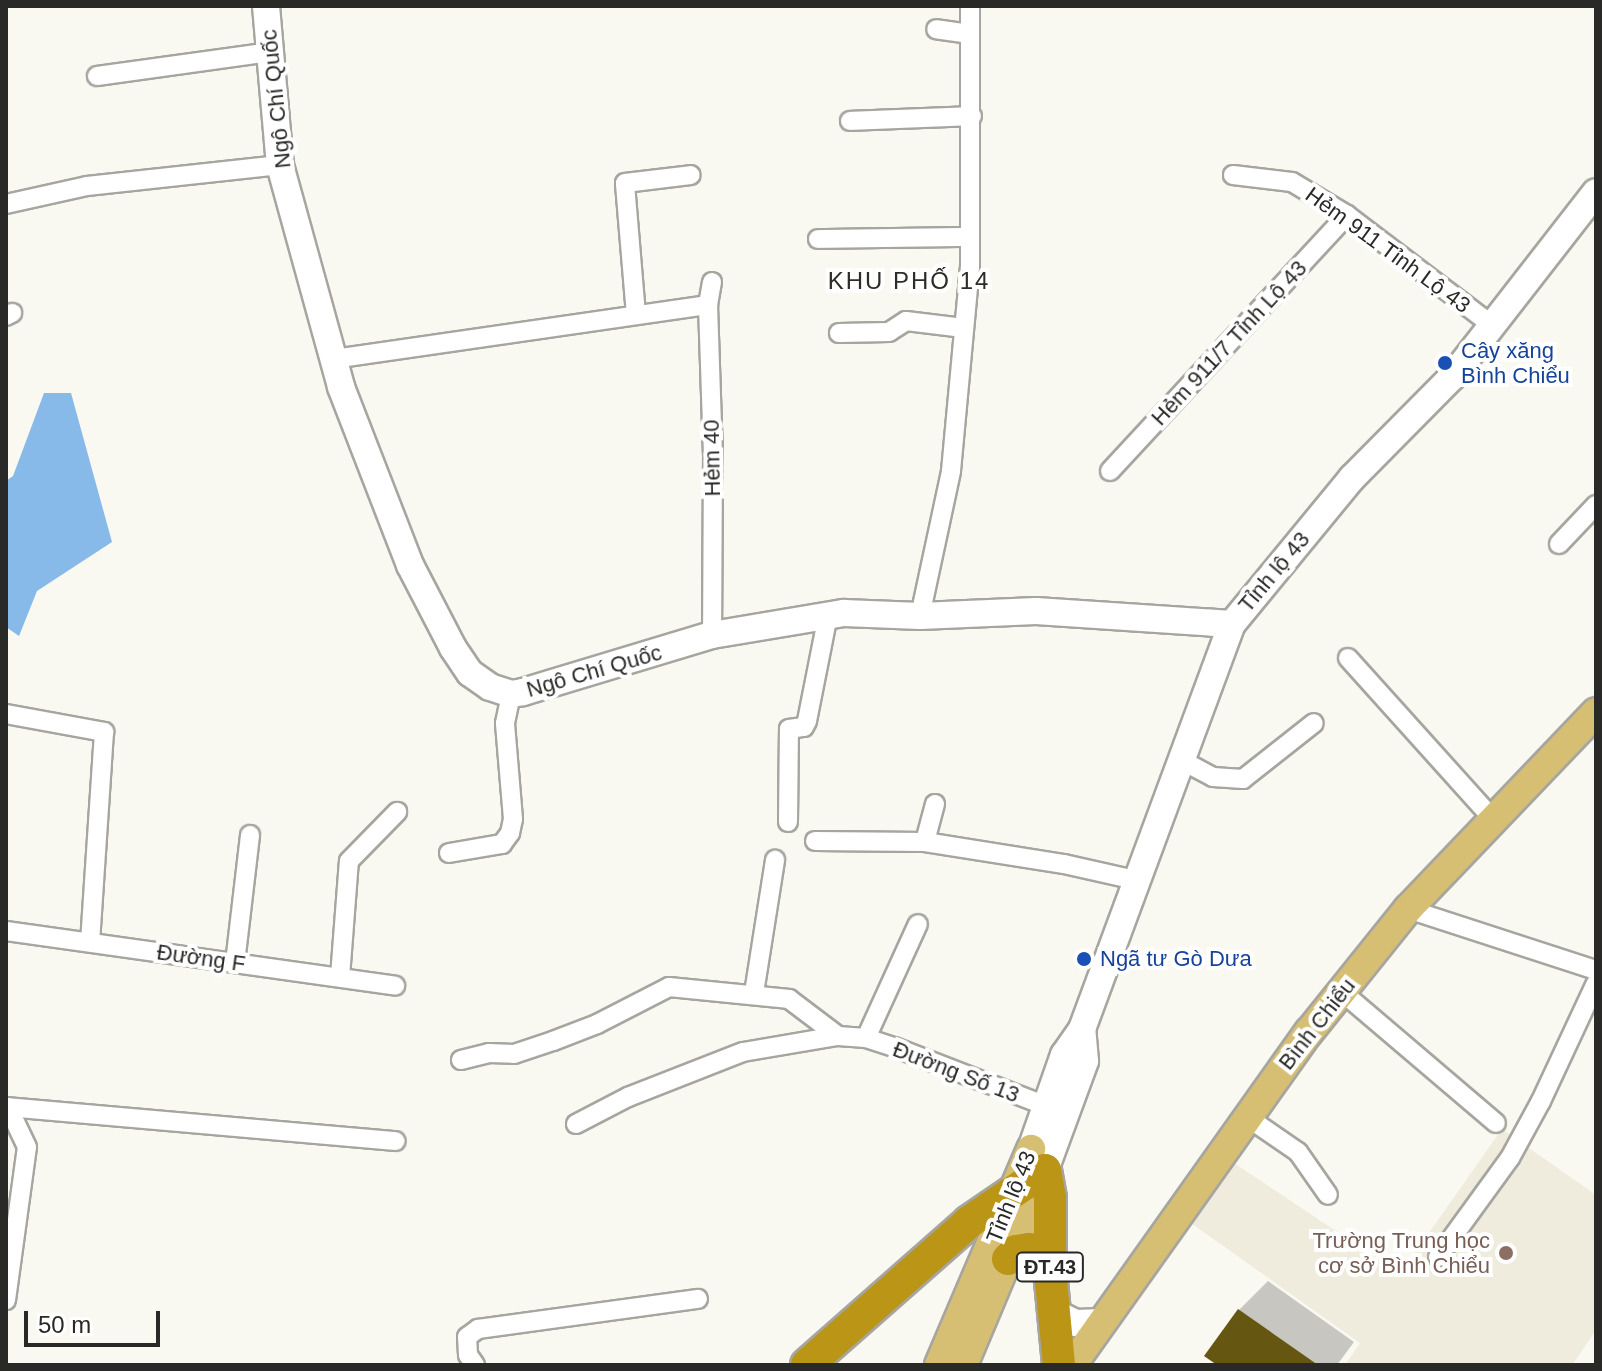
<!DOCTYPE html>
<meta charset="utf-8">
<style>
body{margin:0}
#map{position:relative;width:1602px;height:1371px;overflow:hidden;background:#f9f8f1;font-family:Helvetica,sans-serif}
div>[style]{position:absolute}
.built>*{inset:0;background:#efecde}
.water>*{inset:0;background:#87b9e9}
.shadow>*{inset:0;background:#0003}
.building>*{inset:0;background:#655711}
.roads{filter:drop-shadow(2px 0 #a7a59f) drop-shadow(-2px 0 #a7a59f) drop-shadow(0 2px #a7a59f) drop-shadow(0 -2px #a7a59f)}
.street>*{height:18px;margin:-9px;padding:0 9px;transform-origin:9px;border-radius:9px;background:#fff}
.secondary>*{height:26px;margin:-13px;padding:0 13px;transform-origin:13px;border-radius:13px;background:#fff}
.primary>*{height:28px;margin:-14px;padding:0 14px;transform-origin:14px;border-radius:14px;background:#d6bf73}
.highway>*{height:32px;margin:-16px;padding:0 16px;transform-origin:16px;border-radius:16px;background:#ba9516}
.dots>*{width:22px;height:22px;translate:-50% -50%;box-sizing:border-box;border:4px solid #fff;border-radius:50%}
span{translate:-50% -50%;white-space:nowrap;text-align:center;line-height:1.15;-webkit-text-stroke:8px #fff;paint-order:stroke}
.shield-label span{padding:2px 6px;background:#fff;border:2px solid;border-radius:6px;-webkit-text-stroke-width:0}
.shield-label{font-size:20px;color:#292927;font-weight:700}
.street-label{font-size:22px;color:#292927}
.transit-label{font-size:22px;color:#164399}
.left{translate:0 -50%;text-align:left}
.education-label{font-size:22px;color:#785e54}
.right{translate:-100% -50%;text-align:right}
.neighbourhood-label{font-size:24px;color:#2d2c27;letter-spacing:2px}
.frame{position:absolute;inset:0;border:8px solid #292927;pointer-events:none}
.scale{position:absolute;left:24px;top:1311px;width:136px;height:36px;box-sizing:border-box;border:4px solid #292927;border-top:0;padding-left:10px;font-size:24px;line-height:28px;white-space:nowrap;color:#292927;-webkit-text-stroke:6px #fff;paint-order:stroke}
</style>
<div id="map">
<div class="built">
<div style="clip-path:polygon(1502px 1129px,1596px 1195px,1596px 1330px,1572px 1365px,1345px 1365px,1360px 1343px,1181px 1216px,1225px 1157px,1400px 1274px)"></div>
</div>
<div class="water">
<div style="clip-path:polygon(44px 393px,71px 393px,112px 542px,37px 591px,19px 636px,6px 627px,6px 481px,13px 476px)"></div>
</div>
<div class="shadow">
<div style="clip-path:polygon(1268px 1281px,1354px 1342px,1337px 1365px,1220px 1365px,1207px 1356px,1239px 1310px)"></div>
</div>
<div class="building">
<div style="clip-path:polygon(1238px 1309px,1318px 1365px,1217px 1365px,1204px 1356px)"></div>
</div>
<div class="roads">
<div class="street">
<div style="left:970px;top:34px;width:28px;rotate:-90deg"></div>
<div style="left:97px;top:76px;width:176px;rotate:-7.9deg"></div>
<div style="left:850px;top:121px;width:122px;rotate:-2.3deg"></div>
<div style="left:1233px;top:175px;width:59px;rotate:6.8deg"></div>
<div style="left:1292px;top:182px;width:64px;rotate:31deg"></div>
<div style="left:1347px;top:215px;width:183px;rotate:37.2deg"></div>
<div style="left:6px;top:204px;width:83px;rotate:-12.5deg"></div>
<div style="left:87px;top:186px;width:194px;rotate:-6.2deg"></div>
<div style="left:818px;top:239px;width:151px;rotate:-0.8deg"></div>
<div style="left:712px;top:282px;width:23px;rotate:100deg"></div>
<div style="left:708px;top:305px;width:150px;rotate:88.1deg"></div>
<div style="left:713px;top:455px;width:180px;rotate:90.3deg"></div>
<div style="left:636px;top:315px;width:132px;rotate:-94.8deg"></div>
<div style="left:625px;top:183px;width:66px;rotate:-6.9deg"></div>
<div style="left:6px;top:316px;width:7px;rotate:-27deg"></div>
<div style="left:839px;top:333px;width:50px;rotate:-1.1deg"></div>
<div style="left:889px;top:332px;width:20px;rotate:-33deg"></div>
<div style="left:906px;top:321px;width:58px;rotate:6.9deg"></div>
<div style="left:333px;top:359px;width:379px;rotate:-8.2deg"></div>
<div style="left:1110px;top:471px;width:349px;rotate:-47.2deg"></div>
<div style="left:1559px;top:544px;width:54px;rotate:-46.5deg"></div>
<div style="left:920px;top:616px;width:148px;rotate:-77.9deg"></div>
<div style="left:951px;top:471px;width:205px;rotate:-84.7deg"></div>
<div style="left:970px;top:267px;width:233px;rotate:-90deg"></div>
<div style="left:970px;top:34px;width:34px;rotate:-172deg"></div>
<div style="left:1348px;top:658px;width:215px;rotate:48deg"></div>
<div style="left:6px;top:714px;width:100px;rotate:10.4deg"></div>
<div style="left:104px;top:732px;width:210px;rotate:93.8deg"></div>
<div style="left:1181px;top:760px;width:36px;rotate:28deg"></div>
<div style="left:1213px;top:777px;width:30px;rotate:4deg"></div>
<div style="left:1243px;top:779px;width:90px;rotate:-38.3deg"></div>
<div style="left:935px;top:804px;width:39px;rotate:105deg"></div>
<div style="left:925px;top:842px;width:141px;rotate:9deg"></div>
<div style="left:1064px;top:864px;width:73px;rotate:12.7deg"></div>
<div style="left:788px;top:822px;width:93px;rotate:-89.4deg"></div>
<div style="left:789px;top:729px;width:15px;rotate:-8deg"></div>
<div style="left:804px;top:727px;width:7px;rotate:-63deg"></div>
<div style="left:807px;top:721px;width:108px;rotate:-78.8deg"></div>
<div style="left:815px;top:841px;width:110px;rotate:0.5deg"></div>
<div style="left:449px;top:853px;width:54px;rotate:-9.6deg"></div>
<div style="left:502px;top:844px;width:14px;rotate:-54deg"></div>
<div style="left:510px;top:833px;width:14px;rotate:-78deg"></div>
<div style="left:513px;top:819px;width:96px;rotate:-94.8deg"></div>
<div style="left:505px;top:723px;width:30px;rotate:-78deg"></div>
<div style="left:1408px;top:909px;width:198px;rotate:18deg"></div>
<div style="left:6px;top:931px;width:393px;rotate:8deg"></div>
<div style="left:235px;top:963px;width:129px;rotate:-83.3deg"></div>
<div style="left:340px;top:977px;width:116px;rotate:-85.6deg"></div>
<div style="left:349px;top:861px;width:69px;rotate:-45.6deg"></div>
<div style="left:1342px;top:992px;width:202px;rotate:40.4deg"></div>
<div style="left:754px;top:993px;width:135px;rotate:-81deg"></div>
<div style="left:866px;top:1038px;width:125px;rotate:-65.5deg"></div>
<div style="left:461px;top:1060px;width:29px;rotate:-14deg"></div>
<div style="left:489px;top:1053px;width:25px;rotate:2deg"></div>
<div style="left:514px;top:1054px;width:41px;rotate:-18.4deg"></div>
<div style="left:553px;top:1041px;width:47px;rotate:-21.1deg"></div>
<div style="left:597px;top:1024px;width:81px;rotate:-27.2deg"></div>
<div style="left:669px;top:987px;width:121px;rotate:5.7deg"></div>
<div style="left:789px;top:999px;width:61px;rotate:37.1deg"></div>
<div style="left:6px;top:1107px;width:391px;rotate:5deg"></div>
<div style="left:1247px;top:1117px;width:62px;rotate:34.5deg"></div>
<div style="left:1298px;top:1152px;width:52px;rotate:55.1deg"></div>
<div style="left:576px;top:1124px;width:59px;rotate:-27.4deg"></div>
<div style="left:628px;top:1097px;width:123px;rotate:-21.4deg"></div>
<div style="left:743px;top:1052px;width:96px;rotate:-9.6deg"></div>
<div style="left:838px;top:1036px;width:28px;rotate:4deg"></div>
<div style="left:866px;top:1038px;width:29px;rotate:18deg"></div>
<div style="left:894px;top:1047px;width:163px;rotate:21.2deg"></div>
<div style="left:1438px;top:1257px;width:122px;rotate:-54deg"></div>
<div style="left:1510px;top:1158px;width:65px;rotate:-61.5deg"></div>
<div style="left:1541px;top:1101px;width:130px;rotate:-65deg"></div>
<div style="left:6px;top:1300px;width:154px;rotate:-82.2deg"></div>
<div style="left:27px;top:1147px;width:44px;rotate:-115.4deg"></div>
<div style="left:475px;top:1365px;width:12px;rotate:-125deg"></div>
<div style="left:468px;top:1355px;width:18px;rotate:-93deg"></div>
<div style="left:467px;top:1337px;width:14px;rotate:-36deg"></div>
<div style="left:478px;top:1329px;width:222px;rotate:-7.8deg"></div>
</div>
<div class="secondary">
<div style="left:266px;top:6px;width:160px;rotate:85deg"></div>
<div style="left:280px;top:165px;width:230px;rotate:74.6deg"></div>
<div style="left:341px;top:387px;width:191px;rotate:68.8deg"></div>
<div style="left:410px;top:565px;width:93px;rotate:62.6deg"></div>
<div style="left:453px;top:648px;width:30px;rotate:56deg"></div>
<div style="left:470px;top:673px;width:24px;rotate:35deg"></div>
<div style="left:490px;top:687px;width:22px;rotate:18deg"></div>
<div style="left:511px;top:694px;width:12px;rotate:-9deg"></div>
<div style="left:523px;top:692px;width:197px;rotate:-16.8deg"></div>
<div style="left:712px;top:635px;width:134px;rotate:-9.5deg"></div>
<div style="left:844px;top:613px;width:76px;rotate:2.3deg"></div>
<div style="left:920px;top:616px;width:116px;rotate:-2.5deg"></div>
<div style="left:1036px;top:611px;width:196px;rotate:3.8deg"></div>
<div style="left:1031px;top:1149px;width:100px;rotate:-70.7deg"></div>
<div style="left:1064px;top:1055px;width:32px;rotate:-55deg"></div>
<div style="left:1082px;top:1029px;width:432px;rotate:-69.7deg"></div>
<div style="left:1232px;top:624px;width:189px;rotate:-50.6deg"></div>
<div style="left:1352px;top:478px;width:142px;rotate:-45.3deg"></div>
<div style="left:1452px;top:377px;width:234px;rotate:-52.1deg"></div>
<div style="left:1045px;top:1170px;width:116px;rotate:-69.8deg"></div>
<div style="left:1085px;top:1061px;width:32px;rotate:-95deg"></div>
<div style="left:1053px;top:1312px;width:25px;rotate:26deg"></div>
<div style="left:1076px;top:1323px;width:27px;rotate:-2deg"></div>
</div>
<div class="primary">
<div style="left:939px;top:1365px;width:235px;rotate:-66.9deg"></div>
<div style="left:963px;top:1365px;width:212px;rotate:-67.2deg"></div>
<div style="left:1072px;top:1365px;width:409px;rotate:-54.6deg"></div>
<div style="left:1309px;top:1032px;width:158px;rotate:-51.2deg"></div>
<div style="left:1408px;top:909px;width:272px;rotate:-46.3deg"></div>
</div>
<div class="highway">
<div style="left:1008px;top:1259px;width:11px;rotate:-45deg"></div>
<div style="left:1016px;top:1251px;width:13px;rotate:-9deg"></div>
<div style="left:1029px;top:1249px;width:9px;rotate:18deg"></div>
<div style="left:1038px;top:1252px;width:22px;rotate:58deg"></div>
<div style="left:807px;top:1365px;width:216px;rotate:-41.4deg"></div>
<div style="left:969px;top:1222px;width:92px;rotate:-34.4deg"></div>
<div style="left:1045px;top:1170px;width:28px;rotate:80deg"></div>
<div style="left:1050px;top:1198px;width:73px;rotate:90deg"></div>
<div style="left:1050px;top:1271px;width:94px;rotate:84.5deg"></div>
</div>
</div>
<div class="dots">
<div style="left:1445px;top:363px;background:#1a4fb4"></div>
<div style="left:1084px;top:959px;background:#1a4fb4"></div>
<div style="left:1506px;top:1253px;background:#8d6e63"></div>
</div>
<div class="shield-label">
<span style="left:1050px;top:1267px">ĐT.43</span>
</div>
<div class="street-label">
<span style="left:276px;top:99px;rotate:-96deg">Ngô Chí Quốc</span>
<span style="left:1388px;top:250px;rotate:36deg">Hẻm 911 Tỉnh Lộ 43</span>
<span style="left:1229px;top:343px;rotate:-47deg">Hẻm 911/7 Tỉnh Lộ 43</span>
<span style="left:712px;top:458px;rotate:-91deg">Hẻm 40</span>
<span style="left:1274px;top:572px;rotate:-50deg">Tỉnh lộ 43</span>
<span style="left:594px;top:671px;rotate:-16deg">Ngô Chí Quốc</span>
<span style="left:201px;top:958px;rotate:8deg">Đường F</span>
<span style="left:1317px;top:1024px;rotate:-52deg">Bình Chiểu</span>
<span style="left:956px;top:1072px;rotate:21deg">Đường Số 13</span>
<span style="left:1011px;top:1197px;rotate:-68deg">Tỉnh lộ 43</span>
</div>
<div class="transit-label">
<span class="left" style="left:1461px;top:363px">Cây xăng<br>Bình Chiểu</span>
<span class="left" style="left:1100px;top:959px">Ngã tư Gò Dưa</span>
</div>
<div class="education-label">
<span class="right" style="left:1490px;top:1253px">Trường Trung học<br>cơ sở Bình Chiểu</span>
</div>
<div class="neighbourhood-label">
<span style="left:909px;top:281px">KHU PHỐ 14</span>
</div>
<div class="frame"></div>
<div class="scale">50 m</div>
</div>
